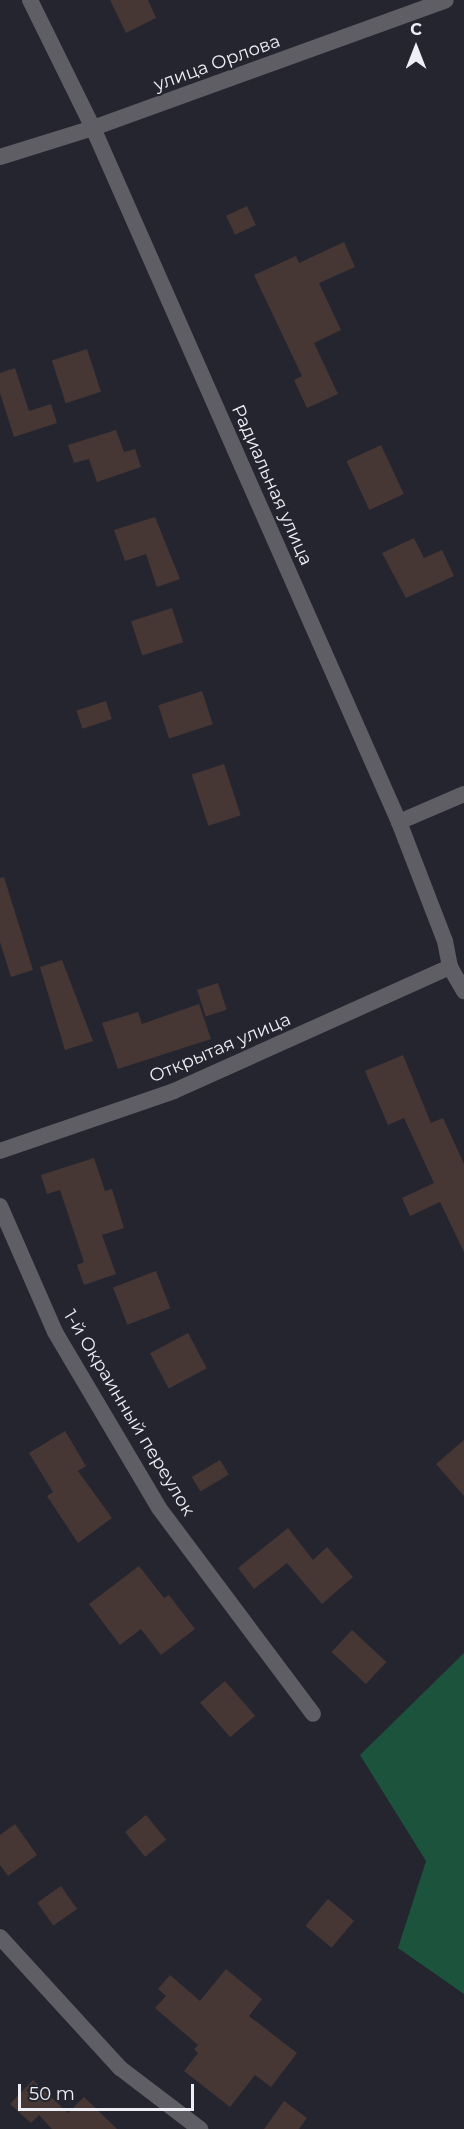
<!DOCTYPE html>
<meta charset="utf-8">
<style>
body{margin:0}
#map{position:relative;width:464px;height:2129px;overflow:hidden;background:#252530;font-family:Montserrat,sans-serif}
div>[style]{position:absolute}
.green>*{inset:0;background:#1b533c}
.building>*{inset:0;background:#463734;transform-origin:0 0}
.minor>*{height:16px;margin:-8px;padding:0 8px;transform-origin:8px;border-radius:8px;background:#5f5e64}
span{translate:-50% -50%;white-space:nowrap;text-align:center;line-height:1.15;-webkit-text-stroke:4.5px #252530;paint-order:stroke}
.street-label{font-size:18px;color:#efeff7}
.north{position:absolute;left:386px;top:18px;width:60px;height:60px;-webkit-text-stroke:4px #252530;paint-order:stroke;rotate:0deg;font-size:16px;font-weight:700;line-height:24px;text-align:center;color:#efeff7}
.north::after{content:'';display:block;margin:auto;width:21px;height:27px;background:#efeff7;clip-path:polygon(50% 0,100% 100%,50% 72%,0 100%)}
.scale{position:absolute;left:18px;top:2084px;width:176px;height:27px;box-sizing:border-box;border:3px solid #efeff7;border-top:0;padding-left:8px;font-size:18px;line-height:21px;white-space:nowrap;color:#efeff7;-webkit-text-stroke:4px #252530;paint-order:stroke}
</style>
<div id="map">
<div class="green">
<div style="clip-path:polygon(464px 1653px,464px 1994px,398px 1948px,426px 1861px,360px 1755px)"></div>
</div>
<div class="building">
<div style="clip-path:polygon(110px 0,148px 0,156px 18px,126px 33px)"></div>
<div style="left:247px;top:206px;width:21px;height:23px;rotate:65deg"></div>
<div style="clip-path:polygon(344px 242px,355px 267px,319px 283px,341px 330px,314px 343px,338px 394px,307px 408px,294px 380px,302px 376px,254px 275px,296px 256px,299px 263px)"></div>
<div style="left:87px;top:349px;width:45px;height:37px;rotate:72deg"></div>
<div style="clip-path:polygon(15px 368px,29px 411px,51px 404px,57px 423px,14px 437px,0 393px,0 373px)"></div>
<div style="clip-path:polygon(116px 430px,124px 452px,135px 449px,141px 467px,97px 482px,89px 459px,74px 463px,68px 445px)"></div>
<div style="left:381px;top:445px;width:54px;height:38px;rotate:65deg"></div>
<div style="clip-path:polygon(155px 517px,180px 579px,157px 587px,146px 554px,125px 561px,114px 530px)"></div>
<div style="clip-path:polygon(414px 538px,424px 558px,442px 550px,454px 576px,406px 598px,382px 553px)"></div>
<div style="left:172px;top:608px;width:36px;height:43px;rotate:72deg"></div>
<div style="left:202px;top:691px;width:35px;height:46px;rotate:72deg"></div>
<div style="left:106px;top:701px;width:19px;height:31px;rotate:72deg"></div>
<div style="left:224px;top:764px;width:54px;height:34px;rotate:72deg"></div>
<div style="clip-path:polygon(4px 877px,33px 970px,11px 977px,0 942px,0 878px)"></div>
<div style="clip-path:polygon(62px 960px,93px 1041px,65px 1050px,40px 967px)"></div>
<div style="left:218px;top:983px;width:28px;height:22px;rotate:72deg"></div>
<div style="clip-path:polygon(199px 1004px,211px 1039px,118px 1069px,102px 1023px,138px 1012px,142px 1024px)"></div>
<div style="clip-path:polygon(403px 1055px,431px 1123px,443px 1118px,464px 1164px,464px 1252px,440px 1202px,410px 1216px,402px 1198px,434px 1183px,404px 1118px,388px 1125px,365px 1071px)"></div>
<div style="clip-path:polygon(94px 1158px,105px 1191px,112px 1189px,124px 1228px,102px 1235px,116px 1274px,84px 1285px,77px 1265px,84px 1262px,60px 1190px,47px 1194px,41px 1175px)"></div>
<div style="left:156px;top:1271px;width:40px;height:46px;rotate:69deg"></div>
<div style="left:188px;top:1333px;width:40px;height:43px;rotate:62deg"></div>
<div style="clip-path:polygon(65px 1431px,86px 1466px,78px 1471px,112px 1518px,78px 1543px,47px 1496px,53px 1492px,29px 1453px)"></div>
<div style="clip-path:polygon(464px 1440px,464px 1496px,436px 1464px)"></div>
<div style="left:220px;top:1460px;width:17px;height:33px;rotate:59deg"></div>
<div style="clip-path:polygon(288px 1528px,313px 1560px,327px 1547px,353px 1577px,322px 1604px,287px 1563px,254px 1589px,238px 1568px)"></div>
<div style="clip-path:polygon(139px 1566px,164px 1598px,169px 1595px,195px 1629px,161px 1655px,141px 1629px,120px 1645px,89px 1604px)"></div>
<div style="left:352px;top:1630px;width:47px;height:30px;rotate:43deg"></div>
<div style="left:225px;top:1681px;width:46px;height:33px;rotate:49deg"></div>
<div style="left:146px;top:1815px;width:32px;height:27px;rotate:51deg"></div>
<div style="clip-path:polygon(15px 1824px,37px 1855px,8px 1876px,0 1865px,0 1835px)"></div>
<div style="left:61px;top:1886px;width:28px;height:29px;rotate:55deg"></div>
<div style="left:328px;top:1899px;width:34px;height:35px;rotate:40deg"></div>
<div style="clip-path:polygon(226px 1969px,262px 1999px,249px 2016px,297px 2053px,271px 2087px,255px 2075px,230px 2107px,184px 2071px,198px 2053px,194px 2049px,198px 2045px,155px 2008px,166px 1996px,158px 1989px,170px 1975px,200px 2001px)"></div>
<div style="clip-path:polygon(33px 2080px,68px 2113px,84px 2097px,117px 2129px,52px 2129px,39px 2115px,31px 2123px,10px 2104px)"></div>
<div style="clip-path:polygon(284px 2101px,307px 2118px,299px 2129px,264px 2129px)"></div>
</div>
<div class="minor">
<div style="left:30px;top:0;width:143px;rotate:63.8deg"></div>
<div style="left:93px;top:128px;width:758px;rotate:66.21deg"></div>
<div style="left:399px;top:822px;width:128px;rotate:68.9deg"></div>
<div style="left:445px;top:941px;width:26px;rotate:79deg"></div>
<div style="left:450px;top:967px;width:28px;rotate:60deg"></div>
<div style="left:0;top:157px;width:97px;rotate:-17.3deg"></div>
<div style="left:93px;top:128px;width:375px;rotate:-19.9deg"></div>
<div style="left:399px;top:822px;width:71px;rotate:-23.3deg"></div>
<div style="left:0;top:1151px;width:184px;rotate:-19deg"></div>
<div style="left:174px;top:1091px;width:303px;rotate:-24.2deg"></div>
<div style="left:0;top:1206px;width:137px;rotate:66.4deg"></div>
<div style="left:55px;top:1332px;width:204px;rotate:59.4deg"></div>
<div style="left:159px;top:1508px;width:257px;rotate:53.2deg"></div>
<div style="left:0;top:1937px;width:178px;rotate:47.5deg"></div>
<div style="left:120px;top:2068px;width:101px;rotate:37.3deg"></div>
</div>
<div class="street-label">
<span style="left:217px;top:63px;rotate:-20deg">улица Орлова</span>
<span style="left:272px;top:485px;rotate:66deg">Радиальная улица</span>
<span style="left:220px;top:1048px;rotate:-23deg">Открытая улица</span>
<span style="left:129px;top:1413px;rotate:59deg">1-й Окраинный переулок</span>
</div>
<div class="north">С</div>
<div class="scale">50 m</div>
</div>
